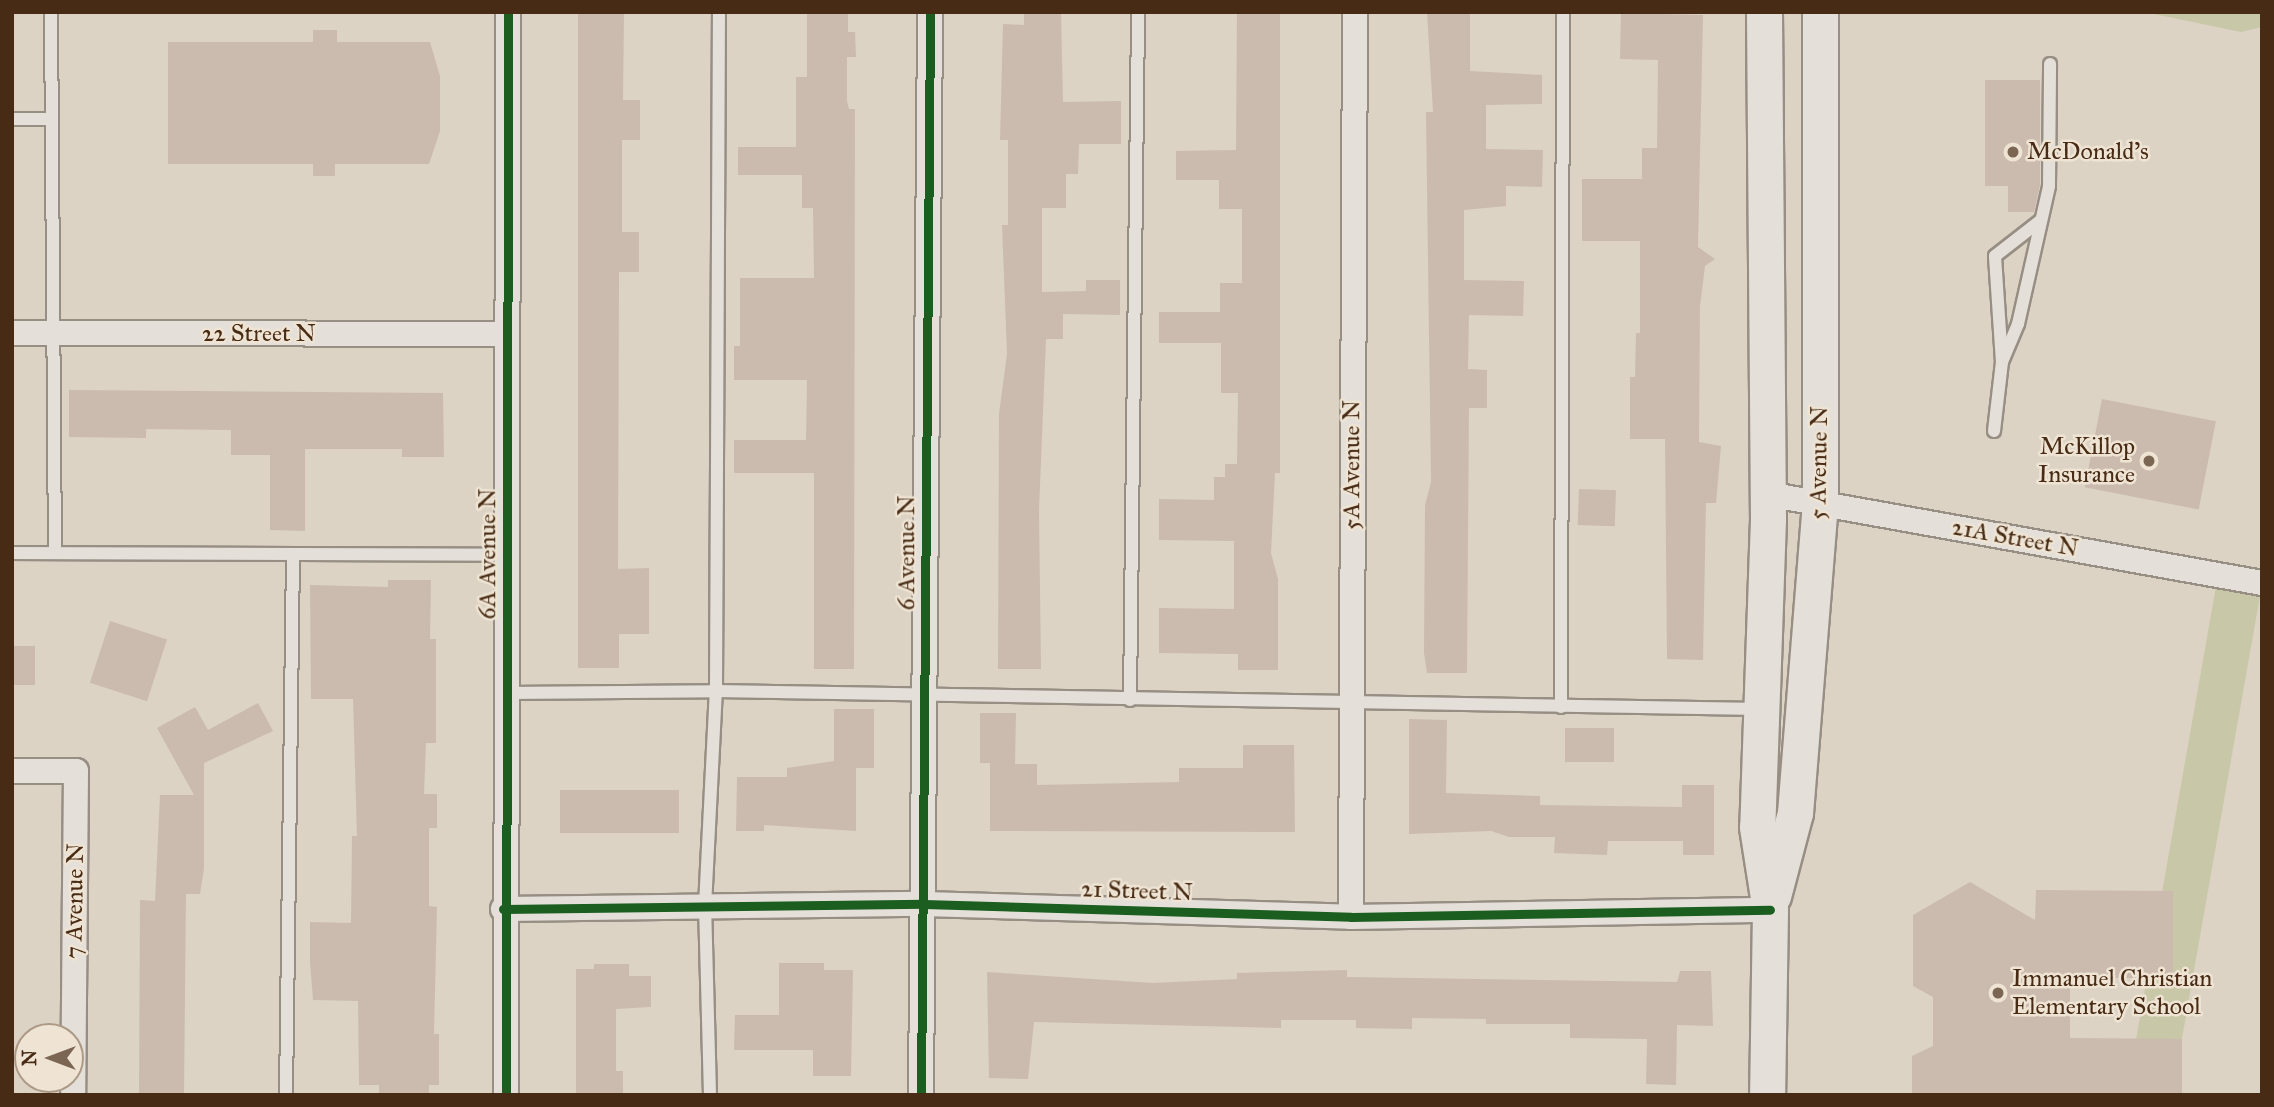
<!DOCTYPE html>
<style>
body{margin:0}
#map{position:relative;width:2274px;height:1107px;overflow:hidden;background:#dcd3c5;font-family:"IM FELL Great Primer",serif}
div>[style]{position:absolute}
.green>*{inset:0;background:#c8c7a7;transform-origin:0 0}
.building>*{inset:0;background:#cbbbaf;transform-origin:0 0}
.roads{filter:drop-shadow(2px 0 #978e84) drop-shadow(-2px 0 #978e84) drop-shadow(0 2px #978e84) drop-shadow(0 -2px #978e84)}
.lane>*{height:12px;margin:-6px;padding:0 6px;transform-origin:6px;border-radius:6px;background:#e4e0d9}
.street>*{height:24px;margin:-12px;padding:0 12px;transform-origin:12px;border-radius:12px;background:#e4e0d9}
.secondary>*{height:35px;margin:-17.5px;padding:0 17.5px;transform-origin:17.5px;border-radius:17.5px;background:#e4e0d9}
.cycleway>*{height:9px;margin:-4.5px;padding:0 4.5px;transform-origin:4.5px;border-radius:4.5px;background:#1b5e20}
.dots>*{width:19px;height:19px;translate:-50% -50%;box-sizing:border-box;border:4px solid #efe4d3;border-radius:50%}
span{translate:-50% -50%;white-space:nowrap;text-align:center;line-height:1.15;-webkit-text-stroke:5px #efe4d3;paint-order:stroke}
.poi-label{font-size:24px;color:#472b15}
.left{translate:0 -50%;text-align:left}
.right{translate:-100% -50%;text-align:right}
.street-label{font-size:24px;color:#472b15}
.frame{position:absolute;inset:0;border:14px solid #472b15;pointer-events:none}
.north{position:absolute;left:14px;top:1023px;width:70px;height:70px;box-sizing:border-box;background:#efe4d3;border:2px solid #ac9a87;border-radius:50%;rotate:270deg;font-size:19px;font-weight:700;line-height:28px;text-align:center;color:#472b15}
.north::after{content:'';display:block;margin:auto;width:24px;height:32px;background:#7b6653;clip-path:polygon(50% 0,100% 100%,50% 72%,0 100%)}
</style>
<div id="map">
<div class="green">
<div style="clip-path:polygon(2144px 12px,2262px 12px,2262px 27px,2241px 32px)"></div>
<div style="left:2218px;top:575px;width:45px;height:520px;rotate:10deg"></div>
</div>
<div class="building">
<div style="clip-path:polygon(578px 12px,624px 12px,623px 100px,640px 100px,640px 140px,622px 140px,622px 232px,639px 232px,639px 272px,619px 272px,618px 569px,649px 568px,649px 634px,619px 634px,619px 668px,578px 668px)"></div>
<div style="clip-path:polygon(807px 12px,848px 12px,848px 32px,855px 32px,856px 57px,847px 57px,847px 101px,849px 109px,855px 109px,854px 669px,814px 669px,814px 473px,734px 473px,734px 440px,806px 440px,807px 380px,734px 380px,734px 346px,740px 346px,740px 278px,814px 278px,813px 208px,802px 208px,802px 175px,738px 175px,738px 147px,796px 147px,796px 77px,807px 77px)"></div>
<div style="clip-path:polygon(1024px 12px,1061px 12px,1063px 102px,1121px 101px,1121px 144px,1079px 144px,1078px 174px,1066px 174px,1066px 208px,1042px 208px,1042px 292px,1086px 291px,1086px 280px,1120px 280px,1120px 315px,1063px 314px,1063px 339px,1046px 339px,1039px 510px,1041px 669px,998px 669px,999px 414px,1007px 354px,1002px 225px,1008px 225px,1008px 140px,1000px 140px,1003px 24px,1024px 25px)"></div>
<div style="clip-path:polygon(1237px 12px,1280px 12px,1280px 473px,1275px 473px,1271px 553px,1278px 579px,1278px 670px,1238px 670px,1238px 654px,1159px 653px,1159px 608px,1234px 609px,1234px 541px,1159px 540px,1159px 499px,1214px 500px,1214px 477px,1225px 477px,1225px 464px,1237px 464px,1238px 393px,1221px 393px,1221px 343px,1159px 343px,1159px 312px,1220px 312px,1220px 283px,1242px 283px,1242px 209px,1219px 209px,1219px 180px,1176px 180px,1176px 151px,1236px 150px)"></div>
<div style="clip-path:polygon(1427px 12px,1470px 13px,1470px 71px,1542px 75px,1542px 104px,1486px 105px,1486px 149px,1543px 150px,1542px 187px,1506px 186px,1506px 206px,1464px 210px,1464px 280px,1524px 281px,1523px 316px,1469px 315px,1468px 369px,1487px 370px,1487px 408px,1469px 408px,1467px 673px,1427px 673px,1424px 653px,1425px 505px,1431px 482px,1426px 112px,1433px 112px)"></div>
<div style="clip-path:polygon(1621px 13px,1703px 15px,1698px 247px,1715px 259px,1705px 266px,1700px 306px,1699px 442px,1721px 446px,1716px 503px,1706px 503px,1703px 660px,1667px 659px,1665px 439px,1630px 439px,1630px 377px,1635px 377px,1636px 333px,1640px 333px,1640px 241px,1582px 241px,1582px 179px,1642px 179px,1642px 148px,1657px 148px,1658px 60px,1620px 59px)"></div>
<div style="clip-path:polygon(313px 30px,337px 30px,337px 42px,430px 42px,440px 76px,440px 131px,429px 164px,335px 164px,335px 176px,313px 176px,313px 164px,168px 164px,168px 42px,313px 42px)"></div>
<div style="clip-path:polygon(1985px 80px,2040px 80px,2040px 185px,2034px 212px,2008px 212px,2008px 186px,1985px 186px)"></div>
<div style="clip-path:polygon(69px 390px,443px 393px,444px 457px,402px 457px,402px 449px,305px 449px,305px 531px,270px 530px,270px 455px,231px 455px,231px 430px,146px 429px,146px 438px,69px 437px)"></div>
<div style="left:2102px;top:399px;width:116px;height:90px;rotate:11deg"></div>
<div style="left:1579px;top:489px;width:37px;height:36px;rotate:2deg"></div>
<div style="clip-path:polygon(388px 580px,431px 580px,430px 639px,436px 639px,436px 743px,426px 743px,424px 794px,437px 794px,437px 828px,429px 828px,429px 906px,437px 907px,434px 1034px,439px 1034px,439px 1085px,429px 1085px,429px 1095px,379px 1095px,379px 1085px,359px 1085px,358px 1001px,313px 1000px,310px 962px,310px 922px,351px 923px,352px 836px,357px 836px,353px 699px,311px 699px,310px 585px,388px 587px)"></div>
<div style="left:110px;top:621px;width:60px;height:65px;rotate:18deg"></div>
<div style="left:12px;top:646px;width:23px;height:39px"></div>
<div style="clip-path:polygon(258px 703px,273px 731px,204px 763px,204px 868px,200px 894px,186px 894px,184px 1095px,139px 1095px,140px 900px,155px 901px,160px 795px,194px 795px,157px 728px,195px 707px,208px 730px)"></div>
<div style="clip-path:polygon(834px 709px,874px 709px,874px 768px,856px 768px,856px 831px,764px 825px,764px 831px,736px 831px,737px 777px,787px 777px,787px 768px,834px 761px)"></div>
<div style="clip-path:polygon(980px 713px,1016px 713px,1015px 764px,1037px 764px,1037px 785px,1179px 782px,1179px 768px,1243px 768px,1243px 745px,1294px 745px,1295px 832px,990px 831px,990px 763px,980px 763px)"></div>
<div style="clip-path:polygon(1409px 719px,1447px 720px,1446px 793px,1540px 796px,1540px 805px,1682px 807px,1682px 785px,1714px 785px,1714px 855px,1683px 855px,1683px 841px,1608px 841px,1607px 855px,1554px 853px,1555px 837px,1509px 837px,1491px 831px,1409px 834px)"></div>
<div style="left:1565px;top:728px;width:49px;height:34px"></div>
<div style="left:560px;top:790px;width:119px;height:43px"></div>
<div style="clip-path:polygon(1970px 882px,2035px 920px,2036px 890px,2173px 891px,2173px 978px,2070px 978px,2070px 1038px,2182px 1039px,2182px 1095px,1912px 1095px,1912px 1056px,1933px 1046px,1933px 997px,1913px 986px,1913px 915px)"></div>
<div style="clip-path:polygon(779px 963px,824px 963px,824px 970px,853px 970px,851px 1076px,813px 1076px,813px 1050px,734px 1050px,735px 1015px,779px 1015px)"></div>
<div style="clip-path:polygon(594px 964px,629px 964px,629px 976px,651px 976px,651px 1007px,616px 1009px,616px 1071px,623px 1071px,623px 1095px,576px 1095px,576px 969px,594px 969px)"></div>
<div style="clip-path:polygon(1347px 970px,1347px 977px,1677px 982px,1680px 971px,1711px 971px,1713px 1026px,1677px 1025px,1676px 1085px,1646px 1084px,1647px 1039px,1570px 1038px,1570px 1024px,1486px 1024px,1486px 1019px,1412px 1018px,1412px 1029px,1356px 1028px,1356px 1020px,1281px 1020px,1281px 1028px,1034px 1022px,1028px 1079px,989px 1078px,987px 972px,1153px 983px,1237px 979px,1237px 973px)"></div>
</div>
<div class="roads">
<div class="lane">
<div style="left:51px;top:12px;width:541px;rotate:89.58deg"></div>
<div style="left:12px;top:119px;width:38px"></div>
<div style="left:2002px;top:362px;width:106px;rotate:-93.8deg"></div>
<div style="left:1995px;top:256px;width:57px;rotate:-37.9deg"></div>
<div style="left:1994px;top:431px;width:69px;rotate:-83.4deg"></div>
<div style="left:2002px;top:362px;width:41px;rotate:-67.2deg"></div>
<div style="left:2018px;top:324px;width:141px;rotate:-77.3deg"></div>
<div style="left:2049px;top:186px;width:122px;rotate:-89.5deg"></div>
<div style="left:12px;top:553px;width:497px;rotate:0.2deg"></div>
<div style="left:506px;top:693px;width:210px;rotate:-0.5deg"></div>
<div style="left:716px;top:691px;width:1044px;rotate:0.99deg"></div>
<div style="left:1130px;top:700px;width:688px;rotate:-89.33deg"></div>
<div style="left:1561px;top:707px;width:695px;rotate:-89.84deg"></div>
<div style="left:286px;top:1095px;width:541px;rotate:-89.26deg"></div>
<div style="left:710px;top:1095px;width:189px;rotate:-91.5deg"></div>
<div style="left:705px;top:906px;width:215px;rotate:-87.1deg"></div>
<div style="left:716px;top:691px;width:679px;rotate:-89.75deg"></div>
</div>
<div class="street">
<div style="left:12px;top:333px;width:493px;rotate:0.1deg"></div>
<div style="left:1767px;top:494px;width:503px;rotate:10.19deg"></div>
<div style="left:12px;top:771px;width:64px"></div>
<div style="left:76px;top:771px;width:324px;rotate:90.5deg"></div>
<div style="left:503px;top:909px;width:421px;rotate:-0.7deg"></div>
<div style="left:924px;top:904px;width:427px;rotate:1.7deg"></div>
<div style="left:1351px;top:917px;width:419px;rotate:-1deg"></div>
<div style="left:1351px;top:917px;width:905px;rotate:-89.75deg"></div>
<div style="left:506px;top:1095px;width:1083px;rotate:-89.89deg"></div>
<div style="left:921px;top:1095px;width:1083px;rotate:-89.52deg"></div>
</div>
<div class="secondary">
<div style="left:1764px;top:12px;width:507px;rotate:89.55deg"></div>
<div style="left:1768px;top:519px;width:308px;rotate:92deg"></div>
<div style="left:1757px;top:827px;width:84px;rotate:81.1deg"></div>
<div style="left:1770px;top:910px;width:185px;rotate:90.9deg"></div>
<div style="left:1773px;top:896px;width:86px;rotate:-75.2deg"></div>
<div style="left:1795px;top:813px;width:312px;rotate:-85.4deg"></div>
<div style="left:1820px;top:502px;width:490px;rotate:-90deg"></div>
</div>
</div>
<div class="cycleway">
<div style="left:503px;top:909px;width:421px;rotate:-0.7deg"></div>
<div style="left:924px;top:904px;width:427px;rotate:1.7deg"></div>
<div style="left:1351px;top:917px;width:419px;rotate:-1deg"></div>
<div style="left:506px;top:1095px;width:1083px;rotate:-89.89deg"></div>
<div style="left:921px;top:1095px;width:1083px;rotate:-89.52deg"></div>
</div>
<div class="dots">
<div style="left:2013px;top:152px;background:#7b6653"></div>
<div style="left:2149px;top:461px;background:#7b6653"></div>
<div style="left:1998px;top:993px;background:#7b6653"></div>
</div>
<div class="poi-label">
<span class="left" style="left:2027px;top:152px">McDonald's</span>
<span class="right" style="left:2135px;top:461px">McKillop<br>Insurance</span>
<span class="left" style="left:2012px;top:993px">Immanuel Christian<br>Elementary School</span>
</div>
<div class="street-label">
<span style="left:259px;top:334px">22 Street N</span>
<span style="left:1819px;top:463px;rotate:-89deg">5 Avenue N</span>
<span style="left:1352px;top:465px;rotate:-90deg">5A Avenue N</span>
<span style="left:2015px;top:538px;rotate:10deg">21A Street N</span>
<span style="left:907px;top:553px;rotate:-90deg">6 Avenue N</span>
<span style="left:488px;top:554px;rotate:-90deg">6A Avenue N</span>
<span style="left:1137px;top:891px;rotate:2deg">21 Street N</span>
<span style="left:75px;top:901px;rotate:-89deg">7 Avenue N</span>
</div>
<div class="frame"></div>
<div class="north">N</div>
</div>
